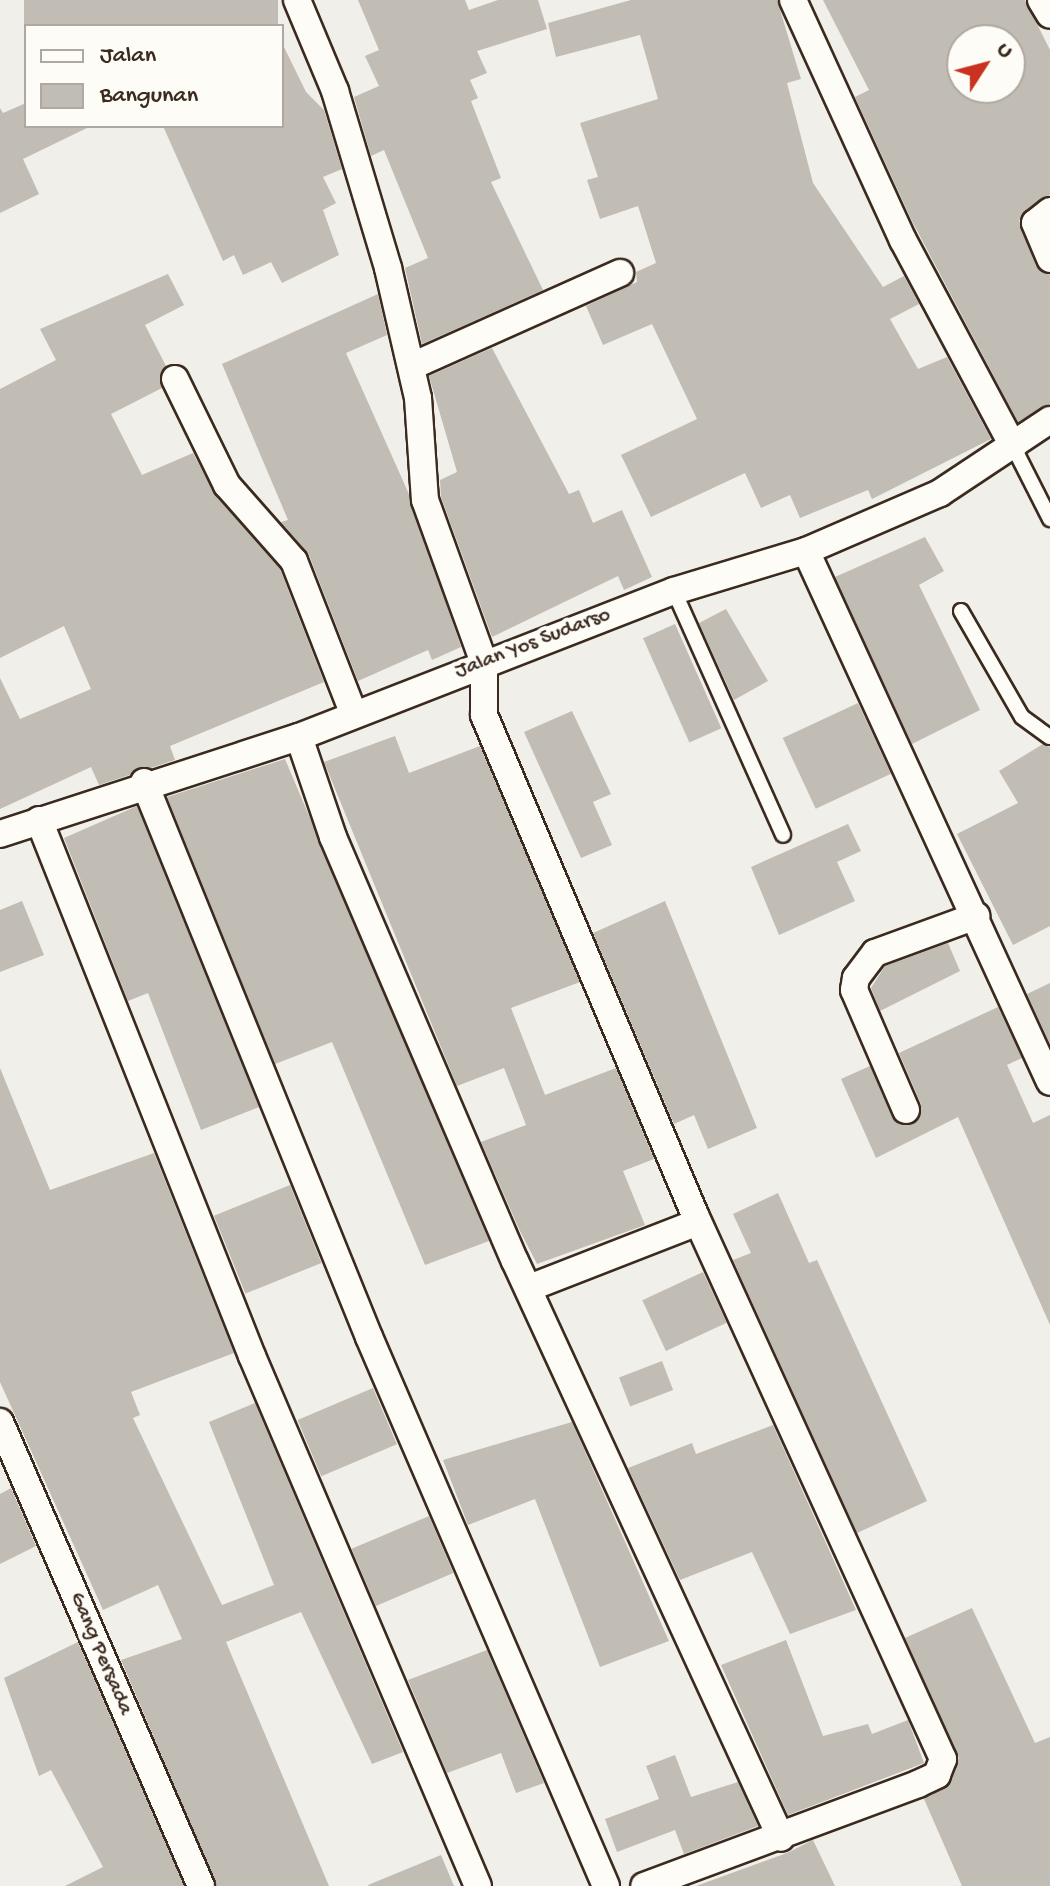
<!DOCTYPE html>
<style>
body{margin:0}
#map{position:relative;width:1050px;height:1886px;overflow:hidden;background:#f1efea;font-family:"Gochi Hand",sans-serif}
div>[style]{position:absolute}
.building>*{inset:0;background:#c1bcb4;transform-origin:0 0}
.roads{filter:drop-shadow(2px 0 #3b2a1e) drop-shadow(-2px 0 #3b2a1e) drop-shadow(0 2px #3b2a1e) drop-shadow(0 -2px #3b2a1e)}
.service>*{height:14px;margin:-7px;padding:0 7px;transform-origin:7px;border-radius:7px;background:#fdfcf7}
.minor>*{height:26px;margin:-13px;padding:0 13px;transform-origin:13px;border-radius:13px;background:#fdfcf7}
span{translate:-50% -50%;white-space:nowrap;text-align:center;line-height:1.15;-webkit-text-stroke:8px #fdfcf7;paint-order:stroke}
.street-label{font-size:22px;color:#3b2a1e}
.legend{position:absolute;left:24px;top:24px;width:260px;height:104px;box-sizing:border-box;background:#fdfcf7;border:2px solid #afa8a0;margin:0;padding:10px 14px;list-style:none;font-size:24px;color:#3b2a1e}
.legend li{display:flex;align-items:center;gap:16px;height:40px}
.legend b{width:40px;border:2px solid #afa8a0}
.north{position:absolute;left:946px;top:24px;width:80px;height:80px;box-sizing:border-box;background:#fdfcf7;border:2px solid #afa8a0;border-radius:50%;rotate:54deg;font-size:22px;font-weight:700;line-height:32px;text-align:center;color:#3b2a1e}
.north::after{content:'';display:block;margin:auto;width:28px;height:36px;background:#c8321e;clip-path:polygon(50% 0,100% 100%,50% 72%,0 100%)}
</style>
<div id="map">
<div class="building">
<div style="left:24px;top:0;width:254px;height:29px"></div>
<div style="clip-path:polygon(358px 0,465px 0,469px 10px,498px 0,538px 0,547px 29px,477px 51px,487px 73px,470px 80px,478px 98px,471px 101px,501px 178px,491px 182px,543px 290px,422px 344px,405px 268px,428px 258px,384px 150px,371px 156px,354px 97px,379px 86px,365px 56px,379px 50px)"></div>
<div style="clip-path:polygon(631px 0,777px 0,801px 79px,787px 83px,813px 183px,883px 287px,904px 276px,919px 304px,890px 319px,918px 369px,947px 357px,991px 439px,872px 499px,868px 490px,800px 518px,790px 495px,761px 508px,745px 473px,651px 517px,621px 455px,697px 419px,652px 324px,603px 345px,586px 306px,637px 282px,636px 272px,656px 263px,638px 206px,600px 219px,587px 180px,598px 177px,580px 123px,658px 99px,640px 35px,556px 57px,548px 23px)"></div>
<div style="clip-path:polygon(evenodd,823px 0,1025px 0,1050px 50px,1050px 195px,1019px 220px,1036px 266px,1050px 275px,1050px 404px,1018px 422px,912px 221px,855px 97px,869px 90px,823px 0,962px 40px,1010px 40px,1010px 88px,962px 88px,962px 40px)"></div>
<div style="clip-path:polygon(282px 43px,306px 92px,324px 110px,342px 169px,323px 177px,336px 203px,323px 210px,339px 255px,282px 283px,271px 262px,243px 275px,234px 255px,223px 261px,163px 126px,282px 126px)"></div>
<div style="clip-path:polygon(26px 103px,26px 126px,91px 126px,23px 159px,39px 194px,0 213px,0 108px,3px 113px)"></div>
<div style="clip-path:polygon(168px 274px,184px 305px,145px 325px,166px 366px,162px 388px,111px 414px,142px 475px,193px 453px,215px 495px,280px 569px,324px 682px,170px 746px,175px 760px,99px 785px,91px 767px,0 809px,0 678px,20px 719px,91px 689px,64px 626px,0 658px,0 389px,56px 360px,40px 329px)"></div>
<div style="clip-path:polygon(378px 294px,387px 335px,346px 353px,408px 492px,461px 647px,432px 660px,428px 650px,358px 681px,309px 555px,281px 522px,288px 520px,222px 364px)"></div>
<div style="clip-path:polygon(492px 348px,569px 494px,579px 490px,593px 523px,622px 510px,652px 577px,624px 590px,618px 576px,492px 637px,441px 497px,440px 480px,457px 472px,429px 376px)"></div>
<div style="clip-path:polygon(925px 537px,944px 571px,919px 585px,980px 710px,912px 744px,835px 577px)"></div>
<div style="clip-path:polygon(726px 609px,768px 681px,734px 700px,699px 623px)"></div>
<div style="left:675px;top:624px;width:114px;height:35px;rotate:66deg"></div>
<div style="left:858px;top:703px;width:78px;height:83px;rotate:65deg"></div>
<div style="clip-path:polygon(572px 711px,611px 794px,593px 802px,612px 845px,581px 858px,524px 732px)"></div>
<div style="clip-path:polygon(395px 736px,409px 773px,480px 746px,580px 982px,511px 1008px,545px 1095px,616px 1068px,654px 1159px,623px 1171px,645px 1225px,537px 1264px,519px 1229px,481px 1142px,526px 1125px,504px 1068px,457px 1086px,324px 762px)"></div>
<div style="clip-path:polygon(1043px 744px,1050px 747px,1050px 926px,1013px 945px,957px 834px,1018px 803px,999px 771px)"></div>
<div style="clip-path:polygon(285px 759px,489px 1241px,425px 1265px,332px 1042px,275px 1064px,167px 797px)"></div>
<div style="clip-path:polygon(137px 806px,259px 1107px,201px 1130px,148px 993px,128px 1001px,64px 838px)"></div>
<div style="clip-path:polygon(848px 824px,861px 851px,837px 862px,855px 901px,779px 935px,751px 867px)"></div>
<div style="clip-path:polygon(22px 901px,44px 955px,0 972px,0 910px)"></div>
<div style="clip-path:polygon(665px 901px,757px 1128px,708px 1149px,694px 1115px,674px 1124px,593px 933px)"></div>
<div style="clip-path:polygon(948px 943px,960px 971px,880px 1011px,871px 988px,885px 966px)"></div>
<div style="clip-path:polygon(1050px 983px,1050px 1044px,1027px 994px)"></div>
<div style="clip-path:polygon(998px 1007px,1022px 1058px,1007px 1065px,1033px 1123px,1050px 1115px,1050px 1325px,958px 1117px,876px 1158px,841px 1079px,870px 1066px,892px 1117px,913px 1124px,921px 1104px,899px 1053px)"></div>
<div style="clip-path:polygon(0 1068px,50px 1190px,154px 1153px,234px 1353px,131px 1392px,140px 1415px,133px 1418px,222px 1605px,274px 1585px,209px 1422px,255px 1403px,403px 1752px,372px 1764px,301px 1612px,226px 1642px,329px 1886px,217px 1886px,121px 1660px,182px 1639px,158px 1585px,103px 1610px,0 1382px)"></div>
<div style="left:290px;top:1185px;width:84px;height:82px;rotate:68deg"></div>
<div style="clip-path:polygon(778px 1193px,809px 1263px,817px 1260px,927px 1501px,857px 1533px,733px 1260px,751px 1253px,733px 1214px)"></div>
<div style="left:703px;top:1272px;width:56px;height:67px;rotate:65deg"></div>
<div style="left:662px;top:1361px;width:31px;height:46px;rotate:69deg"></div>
<div style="left:373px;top:1388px;width:61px;height:82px;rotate:67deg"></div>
<div style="clip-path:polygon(572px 1422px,669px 1641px,600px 1667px,535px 1499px,468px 1525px,443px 1460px)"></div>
<div style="clip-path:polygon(773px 1425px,856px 1610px,790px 1634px,752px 1552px,680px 1580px,628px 1468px,692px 1443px,696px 1454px)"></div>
<div style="clip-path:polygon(11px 1488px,36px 1546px,0 1564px,0 1494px)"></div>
<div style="left:429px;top:1516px;width:62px;height:84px;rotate:67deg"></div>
<div style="clip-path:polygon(972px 1608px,1035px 1743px,1050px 1737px,1050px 1886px,962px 1886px,924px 1799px,951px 1782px,959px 1758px,905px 1638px)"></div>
<div style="clip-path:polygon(786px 1640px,823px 1736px,868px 1724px,872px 1734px,908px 1720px,924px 1763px,788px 1815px,721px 1665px)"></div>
<div style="clip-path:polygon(78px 1642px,184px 1886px,65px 1886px,103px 1867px,51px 1770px,39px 1776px,4px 1678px)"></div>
<div style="clip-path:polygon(487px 1650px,544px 1783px,516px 1793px,501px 1753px,447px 1773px,408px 1680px)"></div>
<div style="clip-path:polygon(675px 1755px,691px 1797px,738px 1782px,758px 1826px,684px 1854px,675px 1830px,617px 1852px,605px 1819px,659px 1799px,646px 1766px)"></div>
<div style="clip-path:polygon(813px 1840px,835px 1886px,696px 1886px,787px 1853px)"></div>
<div style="clip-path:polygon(441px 1855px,454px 1886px,369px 1886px,368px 1885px)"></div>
</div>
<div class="roads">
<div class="service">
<div style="left:1013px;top:446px;width:82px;rotate:63.1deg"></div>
<div style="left:674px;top:591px;width:267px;rotate:65.9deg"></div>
<div style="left:961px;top:611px;width:122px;rotate:60.1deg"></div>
<div style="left:1022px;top:717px;width:34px;rotate:36deg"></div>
</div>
<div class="minor">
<div style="left:297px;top:0;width:99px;rotate:67.3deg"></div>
<div style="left:335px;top:91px;width:185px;rotate:73.3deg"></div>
<div style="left:388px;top:268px;width:133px;rotate:77deg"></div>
<div style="left:418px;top:398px;width:102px;rotate:86.1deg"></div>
<div style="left:425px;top:500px;width:173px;rotate:70.1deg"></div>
<div style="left:484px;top:663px;width:52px;rotate:90deg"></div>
<div style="left:484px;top:715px;width:543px;rotate:67.12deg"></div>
<div style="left:695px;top:1215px;width:598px;rotate:65.49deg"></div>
<div style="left:943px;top:1759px;width:17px;rotate:111deg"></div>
<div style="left:937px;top:1775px;width:21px;rotate:155deg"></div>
<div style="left:918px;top:1784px;width:292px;rotate:159.6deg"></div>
<div style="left:793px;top:0;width:264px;rotate:65.4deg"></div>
<div style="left:903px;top:240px;width:234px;rotate:61.9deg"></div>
<div style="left:1041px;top:0;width:17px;rotate:59deg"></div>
<div style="left:1050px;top:211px;width:19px;rotate:141deg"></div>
<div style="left:1035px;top:223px;width:39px;rotate:67deg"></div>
<div style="left:412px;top:366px;width:228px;rotate:-24.1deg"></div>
<div style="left:175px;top:379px;width:118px;rotate:63.9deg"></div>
<div style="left:227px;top:485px;width:101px;rotate:48.6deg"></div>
<div style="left:294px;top:561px;width:165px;rotate:68.7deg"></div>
<div style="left:806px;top:551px;width:584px;rotate:65.32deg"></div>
<div style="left:299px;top:737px;width:106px;rotate:71.2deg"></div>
<div style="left:333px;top:837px;width:461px;rotate:66.8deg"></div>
<div style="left:515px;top:1261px;width:635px;rotate:65.25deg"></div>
<div style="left:144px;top:782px;width:599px;rotate:67.93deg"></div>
<div style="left:369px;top:1337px;width:598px;rotate:66.65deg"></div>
<div style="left:39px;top:820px;width:577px;rotate:68.33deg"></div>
<div style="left:252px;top:1356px;width:576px;rotate:66.91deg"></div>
<div style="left:0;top:834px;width:314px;rotate:-18deg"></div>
<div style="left:299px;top:737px;width:402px;rotate:-21.3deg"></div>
<div style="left:674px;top:591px;width:138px;rotate:-16.9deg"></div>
<div style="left:806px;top:551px;width:146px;rotate:-23.4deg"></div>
<div style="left:940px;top:493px;width:132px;rotate:-33.6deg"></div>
<div style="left:906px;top:1110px;width:131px;rotate:-113.4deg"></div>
<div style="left:854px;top:990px;width:12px;rotate:-81deg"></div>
<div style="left:856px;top:978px;width:31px;rotate:-53deg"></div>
<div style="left:875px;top:953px;width:108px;rotate:-20.1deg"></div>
<div style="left:529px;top:1288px;width:181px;rotate:-21.3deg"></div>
<div style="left:0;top:1422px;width:506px;rotate:66.58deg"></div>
</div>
</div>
<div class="street-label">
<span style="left:533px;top:644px;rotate:-21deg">Jalan Yos Sudarso</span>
<span style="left:100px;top:1654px;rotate:67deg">Gang Persada</span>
</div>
<ul class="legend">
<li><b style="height:10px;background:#fdfcf7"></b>Jalan</li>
<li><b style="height:22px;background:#c1bcb4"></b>Bangunan</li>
</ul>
<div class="north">U</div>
</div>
